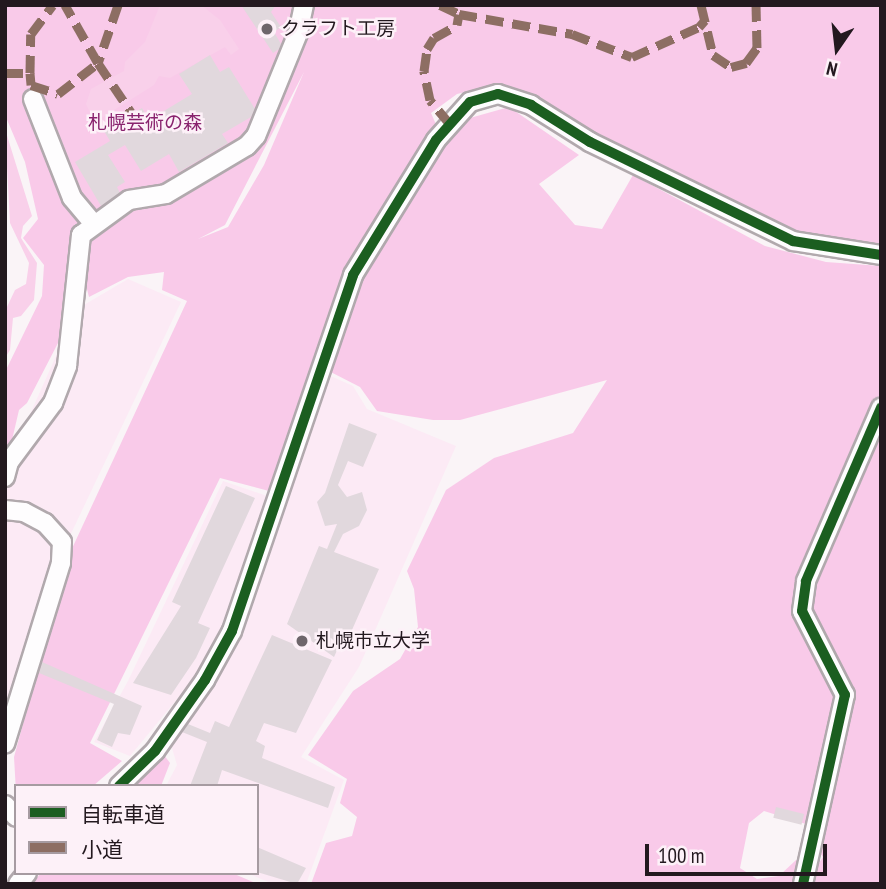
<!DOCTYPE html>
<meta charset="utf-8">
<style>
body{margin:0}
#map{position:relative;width:886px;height:889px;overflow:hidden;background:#faf4f7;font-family:"PT Sans Narrow","Noto Sans JP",sans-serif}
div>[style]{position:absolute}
.built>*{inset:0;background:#fceaf5}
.green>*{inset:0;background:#f9cae9}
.water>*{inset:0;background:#f9d0ea}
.building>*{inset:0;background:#e1d8dd;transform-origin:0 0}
.roads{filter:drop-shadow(2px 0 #b1a9ad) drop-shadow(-2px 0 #b1a9ad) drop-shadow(0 2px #b1a9ad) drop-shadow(0 -2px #b1a9ad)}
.minor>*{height:18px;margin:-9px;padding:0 9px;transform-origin:9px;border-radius:9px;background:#fefdfe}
.quiet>*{height:9px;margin-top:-4.5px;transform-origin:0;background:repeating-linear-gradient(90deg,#8d6e63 0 18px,transparent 0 27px)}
.cycleway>*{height:10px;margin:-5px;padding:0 5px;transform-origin:5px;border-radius:5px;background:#1b5e20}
.dots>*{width:19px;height:19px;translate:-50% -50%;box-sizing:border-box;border:4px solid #fdf1f8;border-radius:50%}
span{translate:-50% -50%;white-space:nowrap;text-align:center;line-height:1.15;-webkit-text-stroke:5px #fdf1f8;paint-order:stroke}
.poi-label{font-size:19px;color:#23191f}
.left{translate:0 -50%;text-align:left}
.park-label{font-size:19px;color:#89236e}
.frame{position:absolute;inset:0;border:7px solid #23191f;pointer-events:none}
.legend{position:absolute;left:14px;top:784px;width:245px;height:91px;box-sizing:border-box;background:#fdf1f8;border:2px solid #a69ba1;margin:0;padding:9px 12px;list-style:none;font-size:21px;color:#23191f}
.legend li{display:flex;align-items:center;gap:14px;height:35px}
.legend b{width:35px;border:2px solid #a69ba1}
.north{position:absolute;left:802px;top:14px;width:70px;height:70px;-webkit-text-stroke:5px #fdf1f8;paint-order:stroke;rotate:194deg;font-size:19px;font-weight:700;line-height:28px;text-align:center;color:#23191f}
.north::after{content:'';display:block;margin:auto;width:24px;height:32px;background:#23191f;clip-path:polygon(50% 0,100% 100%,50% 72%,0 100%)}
.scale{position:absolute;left:645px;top:844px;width:182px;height:32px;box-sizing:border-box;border:4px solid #23191f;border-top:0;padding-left:9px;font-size:21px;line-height:24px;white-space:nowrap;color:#23191f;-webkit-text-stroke:5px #fdf1f8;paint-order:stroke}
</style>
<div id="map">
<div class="built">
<div style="clip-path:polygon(128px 279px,181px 302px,39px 601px,5px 706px,5px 470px,77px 309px)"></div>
<div style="clip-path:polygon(326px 374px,353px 386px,367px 409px,456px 446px,359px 667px,301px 757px,344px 780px,306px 884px,273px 884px,247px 873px,257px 873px,257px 786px,166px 786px,177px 765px,169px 738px,210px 690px,246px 614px)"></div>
<div style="clip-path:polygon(223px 481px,273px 498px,216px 652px,130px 756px,94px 742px,128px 681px)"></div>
</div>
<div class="green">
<div style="clip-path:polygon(evenodd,5px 5px,881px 5px,881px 242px,873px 251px,790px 231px,577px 129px,499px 84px,457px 94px,431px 113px,445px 145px,470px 118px,509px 107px,579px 155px,539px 184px,575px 225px,602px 229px,633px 175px,765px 246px,826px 262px,881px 266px,881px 884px,311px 884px,326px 843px,352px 836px,357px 817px,340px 803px,347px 779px,308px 755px,353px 691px,400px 659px,418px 627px,414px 589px,407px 571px,446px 490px,494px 458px,573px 433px,607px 380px,460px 420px,433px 420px,377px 411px,360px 387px,317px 365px,269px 491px,220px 478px,90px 743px,122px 761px,93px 786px,16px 786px,16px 792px,14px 757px,69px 555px,187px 301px,162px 290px,164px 272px,128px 277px,89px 297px,82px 270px,58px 343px,27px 403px,19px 410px,12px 440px,5px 449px,5px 372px,42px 296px,44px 265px,23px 238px,38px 219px,25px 162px,5px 115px,5px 5px,304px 72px,264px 165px,228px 227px,198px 239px,225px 225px,304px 72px,5px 5px,764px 811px,806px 824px,803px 833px,823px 857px,819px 863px,796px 860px,779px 876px,757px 879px,740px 868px,749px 823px,764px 811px)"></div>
<div style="clip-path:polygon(161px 751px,170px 763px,161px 786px,127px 786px)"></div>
<div style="clip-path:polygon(41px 873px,232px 873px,258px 884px,31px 884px)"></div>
</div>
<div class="water">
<div style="clip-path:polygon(160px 5px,201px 5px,220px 20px,239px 49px,231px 55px,225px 47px,170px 78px,159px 76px,154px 85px,95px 122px,86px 104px,91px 89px,124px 71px,125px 62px,145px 42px)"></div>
<div style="clip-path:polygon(5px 129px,32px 216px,23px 226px,21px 238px,37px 263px,34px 300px,21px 316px,13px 318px,10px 350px,5px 358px,7px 307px,15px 290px,26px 284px,29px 263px,10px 223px)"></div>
</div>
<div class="building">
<div style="clip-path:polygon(241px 5px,276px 5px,271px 12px,281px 27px,274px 32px,281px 44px,279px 49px,273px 53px)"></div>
<div style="clip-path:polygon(210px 55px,220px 72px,229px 67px,255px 109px,251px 117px,222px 134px,228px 143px,179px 172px,169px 154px,141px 171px,125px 145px,108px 155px,125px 182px,117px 187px,120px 193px,101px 206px,75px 162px,110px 141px,104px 131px,142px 108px,149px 120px,192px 94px,179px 74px)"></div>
<div style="clip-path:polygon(349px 423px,377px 434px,363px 467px,348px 461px,338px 485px,347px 497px,362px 492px,367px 510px,359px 526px,343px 534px,334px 552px,379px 569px,344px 648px,339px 646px,334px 657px,287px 624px,319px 546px,327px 549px,337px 524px,325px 526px,317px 502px,325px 493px)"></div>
<div style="clip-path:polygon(226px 486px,255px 498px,198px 623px,210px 628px,196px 658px,171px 695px,133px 683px,181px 606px,172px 602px)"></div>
<div style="clip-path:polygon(272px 635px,332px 660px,296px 733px,264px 723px,256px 741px,265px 746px,262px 758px,335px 787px,328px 808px,222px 770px,217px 786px,190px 786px,207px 742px,182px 732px,188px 724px,210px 733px,215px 721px,229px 727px)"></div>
<div style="clip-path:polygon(42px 662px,142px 706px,130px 735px,118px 733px,112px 747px,97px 740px,114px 704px,39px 673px)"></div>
<div style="left:776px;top:807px;width:29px;height:11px;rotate:14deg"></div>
<div style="clip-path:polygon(257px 847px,306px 868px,297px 884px,257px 872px)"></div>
</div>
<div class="roads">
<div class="minor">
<div style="left:33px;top:99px;width:106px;rotate:68.5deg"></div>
<div style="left:72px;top:198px;width:33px;rotate:50deg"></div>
<div style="left:5px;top:477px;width:16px;rotate:-75deg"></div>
<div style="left:9px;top:462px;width:74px;rotate:-53.3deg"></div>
<div style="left:53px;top:403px;width:40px;rotate:-69deg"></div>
<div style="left:67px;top:366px;width:132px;rotate:-83.9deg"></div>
<div style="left:81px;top:235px;width:59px;rotate:-36.1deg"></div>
<div style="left:129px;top:200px;width:37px;rotate:-9deg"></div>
<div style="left:166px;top:194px;width:94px;rotate:-30.7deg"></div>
<div style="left:247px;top:146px;width:13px;rotate:-48deg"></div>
<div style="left:256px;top:136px;width:111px;rotate:-67.8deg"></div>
<div style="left:298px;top:33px;width:29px;rotate:-78deg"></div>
<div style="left:5px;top:510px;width:19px;rotate:6deg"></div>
<div style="left:24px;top:512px;width:24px;rotate:28deg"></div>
<div style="left:45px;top:523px;width:25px;rotate:48deg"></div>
<div style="left:62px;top:542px;width:21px;rotate:93deg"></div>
<div style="left:61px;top:563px;width:189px;rotate:107.2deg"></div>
<div style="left:119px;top:786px;width:50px;rotate:-44.2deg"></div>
<div style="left:155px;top:751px;width:87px;rotate:-54.8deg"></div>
<div style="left:205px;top:680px;width:56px;rotate:-61.1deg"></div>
<div style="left:232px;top:631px;width:376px;rotate:-71.2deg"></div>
<div style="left:353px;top:275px;width:158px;rotate:-58.4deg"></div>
<div style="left:436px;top:140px;width:51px;rotate:-48.2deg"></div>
<div style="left:470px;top:102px;width:29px;rotate:-16deg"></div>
<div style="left:498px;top:94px;width:35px;rotate:18deg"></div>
<div style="left:531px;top:105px;width:70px;rotate:32.1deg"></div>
<div style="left:590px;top:142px;width:226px;rotate:26deg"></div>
<div style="left:793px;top:241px;width:89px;rotate:9deg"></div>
<div style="left:5px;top:805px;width:16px;rotate:47deg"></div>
<div style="left:18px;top:884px;width:14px;rotate:-51deg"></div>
<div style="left:803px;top:884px;width:194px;rotate:-77.5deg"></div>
<div style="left:845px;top:695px;width:94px;rotate:-117.1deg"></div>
<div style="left:802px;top:611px;width:30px;rotate:-82deg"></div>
<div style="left:806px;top:581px;width:189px;rotate:-66.6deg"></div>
</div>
</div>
<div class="quiet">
<div style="left:118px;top:5px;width:61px;rotate:109deg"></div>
<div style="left:98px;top:63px;width:59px;rotate:56deg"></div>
<div style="left:440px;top:5px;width:21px;rotate:25deg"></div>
<div style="left:459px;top:14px;width:115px;rotate:10deg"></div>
<div style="left:572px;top:34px;width:64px;rotate:21deg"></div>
<div style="left:632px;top:57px;width:73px;rotate:-24.1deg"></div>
<div style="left:699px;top:27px;width:9px;rotate:-49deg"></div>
<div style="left:701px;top:5px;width:51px;rotate:76.5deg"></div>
<div style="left:713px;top:55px;width:22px;rotate:34deg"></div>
<div style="left:731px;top:67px;width:16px;rotate:-15deg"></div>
<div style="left:746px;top:63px;width:19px;rotate:-54deg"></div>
<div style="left:757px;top:48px;width:43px;rotate:-91.3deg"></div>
<div style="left:5px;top:73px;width:25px"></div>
<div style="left:30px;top:73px;width:39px;rotate:-89deg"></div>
<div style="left:31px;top:34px;width:36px;rotate:-53deg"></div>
<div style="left:30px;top:73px;width:12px;rotate:85deg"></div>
<div style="left:31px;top:85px;width:28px;rotate:18deg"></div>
<div style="left:58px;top:94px;width:51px;rotate:-37.8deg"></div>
<div style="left:98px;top:63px;width:67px;rotate:-119.6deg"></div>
<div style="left:450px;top:124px;width:31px;rotate:-130deg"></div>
<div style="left:430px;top:100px;width:30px;rotate:-102deg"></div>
<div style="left:424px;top:71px;width:22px;rotate:-82deg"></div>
<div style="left:427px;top:49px;width:13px;rotate:-58deg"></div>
<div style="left:434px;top:38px;width:26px;rotate:-29deg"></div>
<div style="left:457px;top:25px;width:11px;rotate:-80deg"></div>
</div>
<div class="cycleway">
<div style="left:119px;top:786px;width:50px;rotate:-44.2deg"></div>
<div style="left:155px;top:751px;width:87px;rotate:-54.8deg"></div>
<div style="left:205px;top:680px;width:56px;rotate:-61.1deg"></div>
<div style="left:232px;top:631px;width:376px;rotate:-71.2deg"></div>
<div style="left:353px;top:275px;width:158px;rotate:-58.4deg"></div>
<div style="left:436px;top:140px;width:51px;rotate:-48.2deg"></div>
<div style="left:470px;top:102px;width:29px;rotate:-16deg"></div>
<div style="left:498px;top:94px;width:35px;rotate:18deg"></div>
<div style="left:531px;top:105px;width:70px;rotate:32.1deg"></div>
<div style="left:590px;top:142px;width:226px;rotate:26deg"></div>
<div style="left:793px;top:241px;width:89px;rotate:9deg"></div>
<div style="left:803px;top:884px;width:194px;rotate:-77.5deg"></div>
<div style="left:845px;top:695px;width:94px;rotate:-117.1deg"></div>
<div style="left:802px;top:611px;width:30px;rotate:-82deg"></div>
<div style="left:806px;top:581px;width:189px;rotate:-66.6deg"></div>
</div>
<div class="dots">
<div style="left:267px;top:29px;background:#6e666b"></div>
<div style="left:302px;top:641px;background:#6e666b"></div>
</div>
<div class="poi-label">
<span class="left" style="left:281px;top:29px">クラフト工房</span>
<span class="left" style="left:316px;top:641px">札幌市立大学</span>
</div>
<div class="park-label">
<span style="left:145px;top:123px">札幌芸術の森</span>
</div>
<div class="frame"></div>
<ul class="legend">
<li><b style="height:9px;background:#1b5e20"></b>自転車道</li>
<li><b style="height:9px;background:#8d6e63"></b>小道</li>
</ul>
<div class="north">N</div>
<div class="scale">100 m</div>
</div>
